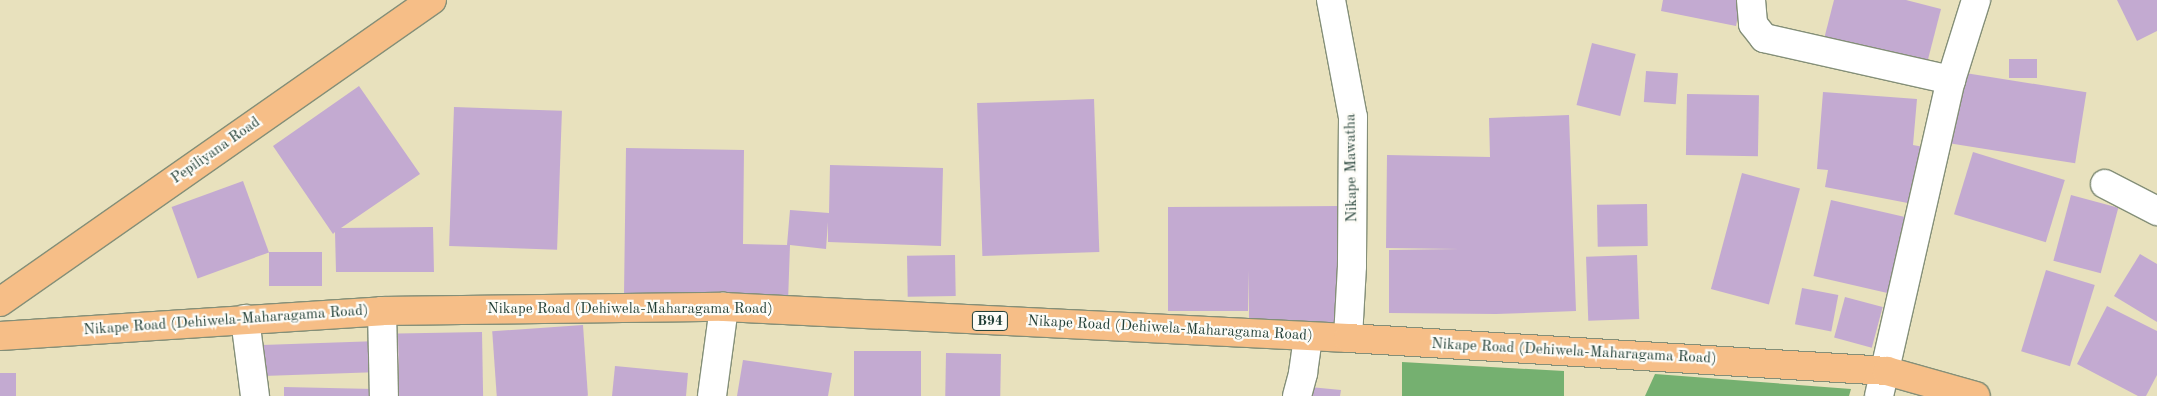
<!DOCTYPE html>
<style>
body{margin:0}
#map{position:relative;width:2157px;height:396px;overflow:hidden;background:#e8e1bd;font-family:"Old Standard TT",serif}
div>[style]{position:absolute}
.forest>*{inset:0;background:#75b070}
.building>*{inset:0;background:#c3aad1;transform-origin:0 0}
.roads{filter:drop-shadow(1px 0 #848f78) drop-shadow(-1px 0 #848f78) drop-shadow(0 1px #848f78) drop-shadow(0 -1px #848f78)}
.minor>*{height:28px;margin:-14px;padding:0 14px;transform-origin:14px;border-radius:14px;background:#fff}
.major>*{height:28px;margin:-14px;padding:0 14px;transform-origin:14px;border-radius:14px;background:#f6be87}
span{translate:-50% -50%;white-space:nowrap;text-align:center;line-height:1.15;-webkit-text-stroke:4.5px #fdfcf7;paint-order:stroke}
.shield-label span{padding:1px 4px;background:#fdfcf7;border:1px solid;border-radius:4px;-webkit-text-stroke-width:0}
.shield-label{font-size:14px;color:#1f3d34;font-weight:700}
.street-label{font-size:15px;color:#1f3d34}
</style>
<div id="map">
<div class="forest">
<div style="clip-path:polygon(1402px 362px,1564px 371px,1564px 396px,1402px 396px)"></div>
<div style="clip-path:polygon(1655px 374px,1851px 389px,1849px 396px,1645px 396px)"></div>
</div>
<div class="building">
<div style="clip-path:polygon(1663px 0,1741px 0,1736px 26px,1661px 11px)"></div>
<div style="clip-path:polygon(1834px 0,1906px 0,1941px 9px,1925px 71px,1823px 43px)"></div>
<div style="clip-path:polygon(2117px 0,2157px 0,2157px 31px,2137px 41px)"></div>
<div style="left:1592px;top:43px;width:45px;height:64px;rotate:14deg"></div>
<div style="left:2009px;top:59px;width:28px;height:19px"></div>
<div style="left:1646px;top:71px;width:32px;height:31px;rotate:4deg"></div>
<div style="left:1959px;top:72px;width:129px;height:72px;rotate:9deg"></div>
<div style="clip-path:polygon(359px 86px,420px 174px,341px 228px,433px 227px,434px 272px,336px 272px,335px 232px,333px 234px,273px 146px)"></div>
<div style="clip-path:polygon(1823px 92px,1917px 99px,1913px 145px,1929px 148px,1918px 205px,1825px 187px,1828px 170px,1817px 169px)"></div>
<div style="left:1687px;top:94px;width:72px;height:61px;rotate:1deg"></div>
<div style="left:1094px;top:99px;width:153px;height:117px;rotate:88deg"></div>
<div style="left:454px;top:107px;width:108px;height:139px;rotate:2deg"></div>
<div style="clip-path:polygon(1569px 115px,1576px 311px,1496px 314px,1389px 313px,1389px 250px,1459px 249px,1386px 248px,1387px 155px,1490px 157px,1489px 118px)"></div>
<div style="clip-path:polygon(626px 148px,744px 150px,743px 244px,787px 245px,790px 210px,829px 213px,830px 165px,943px 168px,941px 246px,828px 242px,828px 222px,826px 249px,790px 245px,788px 302px,741px 296px,624px 294px)"></div>
<div style="left:1973px;top:152px;width:96px;height:65px;rotate:17deg"></div>
<div style="left:1742px;top:173px;width:60px;height:120px;rotate:15deg"></div>
<div style="left:243px;top:181px;width:76px;height:76px;rotate:70deg"></div>
<div style="left:2071px;top:195px;width:49px;height:68px;rotate:15deg"></div>
<div style="left:1831px;top:200px;width:77px;height:78px;rotate:13deg"></div>
<div style="left:1647px;top:204px;width:42px;height:50px;rotate:89deg"></div>
<div style="clip-path:polygon(1339px 206px,1340px 330px,1249px 330px,1249px 270px,1248px 311px,1168px 311px,1168px 207px)"></div>
<div style="left:269px;top:252px;width:53px;height:34px"></div>
<div style="clip-path:polygon(2140px 254px,2157px 264px,2157px 322px,2114px 296px)"></div>
<div style="left:955px;top:255px;width:41px;height:48px;rotate:89deg"></div>
<div style="left:1637px;top:255px;width:64px;height:51px;rotate:88deg"></div>
<div style="left:2046px;top:270px;width:51px;height:85px;rotate:17deg"></div>
<div style="left:1802px;top:288px;width:37px;height:37px;rotate:11deg"></div>
<div style="left:1845px;top:297px;width:39px;height:42px;rotate:15deg"></div>
<div style="clip-path:polygon(2107px 306px,2157px 331px,2157px 375px,2146px 396px,2138px 396px,2077px 364px)"></div>
<div style="left:583px;top:325px;width:71px;height:91px;rotate:86deg"></div>
<div style="left:482px;top:332px;width:64px;height:84px;rotate:89deg"></div>
<div style="left:379px;top:341px;width:31px;height:117px;rotate:88deg"></div>
<div style="left:854px;top:351px;width:67px;height:45px"></div>
<div style="left:946px;top:353px;width:55px;height:43px;rotate:1deg"></div>
<div style="clip-path:polygon(743px 360px,832px 373px,828px 396px,737px 396px)"></div>
<div style="clip-path:polygon(615px 366px,688px 373px,686px 396px,612px 396px)"></div>
<div style="left:0;top:373px;width:16px;height:23px"></div>
<div style="clip-path:polygon(284px 387px,374px 389px,374px 396px,284px 396px)"></div>
<div style="clip-path:polygon(1310px 387px,1341px 390px,1340px 396px,1309px 396px)"></div>
</div>
<div class="roads">
<div class="minor">
<div style="left:1331px;top:0;width:119px;rotate:79.4deg"></div>
<div style="left:1353px;top:117px;width:149px;rotate:90.4deg"></div>
<div style="left:1352px;top:266px;width:72px;rotate:93.2deg"></div>
<div style="left:1751px;top:0;width:24px;rotate:85deg"></div>
<div style="left:1753px;top:24px;width:18px;rotate:52deg"></div>
<div style="left:1764px;top:38px;width:192px;rotate:12.7deg"></div>
<div style="left:2105px;top:184px;width:59px;rotate:27.4deg"></div>
<div style="left:382px;top:311px;width:85px;rotate:88.7deg"></div>
<div style="left:245px;top:319px;width:78px;rotate:82.6deg"></div>
<div style="left:712px;top:396px;width:90px;rotate:-82.3deg"></div>
<div style="left:1297px;top:396px;width:24px;rotate:-75deg"></div>
<div style="left:1303px;top:373px;width:37px;rotate:-82deg"></div>
<div style="left:1879px;top:396px;width:324px;rotate:-77.2deg"></div>
<div style="left:1951px;top:80px;width:84px;rotate:-72.6deg"></div>
</div>
<div class="major">
<div style="left:0;top:302px;width:527px;rotate:-34.96deg"></div>
<div style="left:0;top:336px;width:383px;rotate:-3.7deg"></div>
<div style="left:382px;top:311px;width:342px;rotate:-0.7deg"></div>
<div style="left:724px;top:307px;width:625px;rotate:2.84deg"></div>
<div style="left:1348px;top:338px;width:540px;rotate:3.5deg"></div>
<div style="left:1887px;top:371px;width:92px;rotate:15.7deg"></div>
</div>
</div>
<div class="shield-label">
<span style="left:990px;top:321px">B94</span>
</div>
<div class="street-label">
<span style="left:216px;top:151px;rotate:-35deg">Pepiliyana Road</span>
<span style="left:1352px;top:168px;rotate:-91deg">Nikape Mawatha</span>
<span style="left:630px;top:310px">Nikape Road (Dehiwela-Maharagama Road)</span>
<span style="left:226px;top:321px;rotate:-4deg">Nikape Road (Dehiwela-Maharagama Road)</span>
<span style="left:1170px;top:329px;rotate:3deg">Nikape Road (Dehiwela-Maharagama Road)</span>
<span style="left:1574px;top:352px;rotate:3deg">Nikape Road (Dehiwela-Maharagama Road)</span>
</div>
</div>
